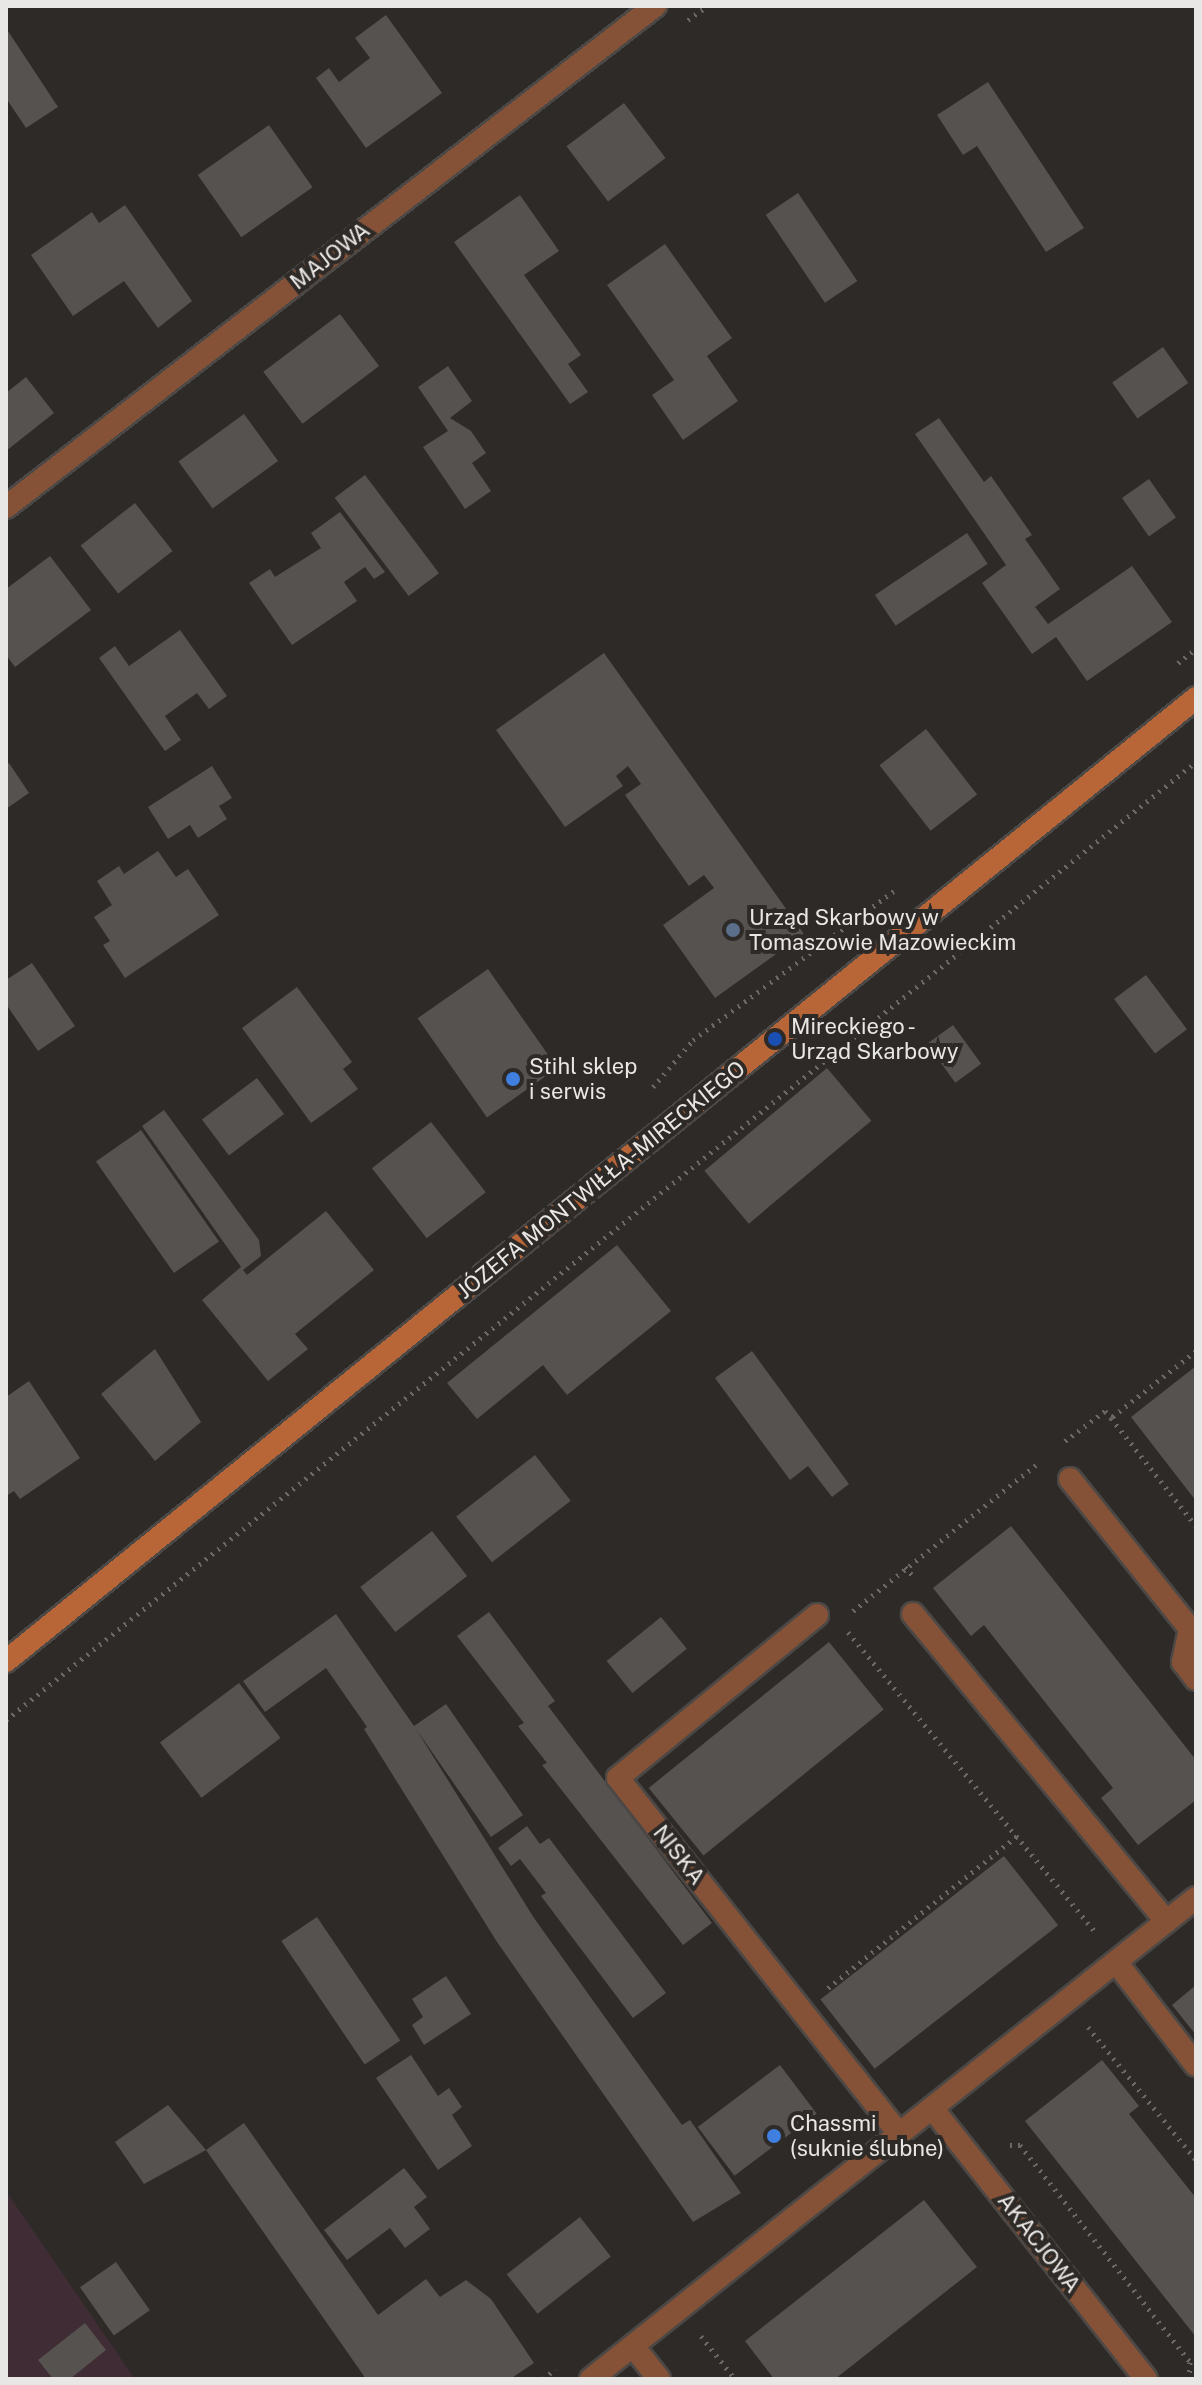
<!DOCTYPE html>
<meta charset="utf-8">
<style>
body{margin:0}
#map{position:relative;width:1202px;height:2385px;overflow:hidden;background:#2e2a27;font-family:"Public Sans",sans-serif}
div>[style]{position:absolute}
.commercial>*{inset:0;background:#3f2c34}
.building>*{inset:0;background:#56524f;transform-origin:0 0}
.path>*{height:5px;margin-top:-2.5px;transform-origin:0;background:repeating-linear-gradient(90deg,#6b6865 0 2px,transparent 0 8px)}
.roads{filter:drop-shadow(2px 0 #4c4845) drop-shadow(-2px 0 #4c4845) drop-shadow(0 2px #4c4845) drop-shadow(0 -2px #4c4845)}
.service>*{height:22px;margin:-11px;padding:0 11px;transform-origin:11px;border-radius:11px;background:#865237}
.minor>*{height:22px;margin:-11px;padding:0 11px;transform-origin:11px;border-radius:11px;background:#865237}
.secondary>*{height:22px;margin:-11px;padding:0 11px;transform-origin:11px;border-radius:11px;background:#b86638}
.dots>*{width:22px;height:22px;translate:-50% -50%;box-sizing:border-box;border:4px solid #2e2a27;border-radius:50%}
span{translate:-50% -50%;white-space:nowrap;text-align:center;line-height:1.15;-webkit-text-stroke:8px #2e2a27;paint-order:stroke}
.street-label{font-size:22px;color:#e9e7e5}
.poi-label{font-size:22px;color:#e9e7e5}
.left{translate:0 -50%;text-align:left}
.frame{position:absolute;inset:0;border:8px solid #e9e7e5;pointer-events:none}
</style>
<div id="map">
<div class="commercial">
<div style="clip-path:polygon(6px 2191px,135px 2379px,6px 2379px)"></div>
</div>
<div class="building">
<div style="clip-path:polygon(386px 15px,442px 93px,366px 148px,316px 78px,329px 68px,339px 82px,370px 58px,355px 38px)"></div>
<div style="clip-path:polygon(6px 28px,58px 107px,26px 128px,6px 98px)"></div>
<div style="clip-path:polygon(988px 82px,1084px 228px,1046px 252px,977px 146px,963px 155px,937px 115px)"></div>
<div style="left:624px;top:103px;width:69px;height:72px;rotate:53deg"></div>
<div style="left:269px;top:125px;width:76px;height:87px;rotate:55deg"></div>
<div style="left:798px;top:193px;width:106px;height:39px;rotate:56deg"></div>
<div style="clip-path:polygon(520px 195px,559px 251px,524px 275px,581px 355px,568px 364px,588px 392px,570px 404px,454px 242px)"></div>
<div style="clip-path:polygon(125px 205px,192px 301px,158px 328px,124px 281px,73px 316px,31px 255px,92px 212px,99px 223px)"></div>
<div style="clip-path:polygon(665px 244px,732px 338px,707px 356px,738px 401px,683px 440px,652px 395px,674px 380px,607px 285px)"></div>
<div style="left:340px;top:314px;width:65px;height:96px;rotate:53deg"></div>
<div style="left:1163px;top:347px;width:44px;height:62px;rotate:55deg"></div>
<div style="clip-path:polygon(448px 366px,472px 401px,450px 418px,471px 431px,486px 453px,472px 463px,491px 491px,465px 509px,423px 447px,448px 431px,418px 387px)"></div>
<div style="clip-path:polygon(26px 377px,54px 413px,6px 451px,6px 393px)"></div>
<div style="left:244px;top:414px;width:58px;height:81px;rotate:54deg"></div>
<div style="clip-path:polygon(939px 418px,984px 482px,991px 476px,1032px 535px,1025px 539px,1060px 589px,1035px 607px,1048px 624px,1132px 566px,1172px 622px,1087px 681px,1056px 637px,1032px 654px,982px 583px,1006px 565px,915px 434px)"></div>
<div style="left:365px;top:475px;width:123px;height:38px;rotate:53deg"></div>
<div style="left:1149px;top:479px;width:47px;height:33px;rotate:55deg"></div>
<div style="left:135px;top:503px;width:61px;height:69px;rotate:52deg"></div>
<div style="clip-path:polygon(340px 512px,385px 572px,374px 579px,365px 567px,344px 582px,357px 601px,292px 645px,249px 583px,270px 569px,275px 577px,321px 548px,311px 533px)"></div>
<div style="left:967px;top:533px;width:37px;height:111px;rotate:56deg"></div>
<div style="clip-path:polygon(50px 556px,91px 610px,15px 667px,6px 655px,6px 589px)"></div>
<div style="clip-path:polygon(180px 630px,227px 696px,209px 709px,197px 693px,165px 716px,181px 740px,165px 751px,99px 658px,115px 646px,129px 666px)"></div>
<div style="clip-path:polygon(604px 653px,804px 934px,715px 998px,663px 925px,714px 888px,704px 875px,689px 886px,625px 795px,641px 784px,628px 766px,616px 776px,623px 786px,565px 827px,496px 730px)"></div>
<div style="left:926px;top:729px;width:83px;height:59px;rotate:52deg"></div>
<div style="clip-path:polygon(9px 763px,29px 793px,6px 809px,6px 766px)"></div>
<div style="clip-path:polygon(212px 766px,232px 798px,219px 806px,227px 819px,198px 838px,190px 825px,168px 839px,148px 807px)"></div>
<div style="clip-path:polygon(158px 851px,176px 877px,188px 869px,219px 915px,125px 978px,103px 945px,110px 941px,94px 917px,112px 905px,97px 881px,119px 866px,124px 874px)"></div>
<div style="clip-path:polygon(32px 963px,75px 1026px,38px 1051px,6px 1004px,6px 980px)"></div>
<div style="left:488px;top:969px;width:121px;height:86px;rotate:55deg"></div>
<div style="left:1146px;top:975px;width:68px;height:40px;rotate:53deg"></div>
<div style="clip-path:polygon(297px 987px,352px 1062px,343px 1069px,358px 1089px,311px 1123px,242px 1028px)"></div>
<div style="left:953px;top:1025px;width:48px;height:32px;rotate:54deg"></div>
<div style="left:827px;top:1068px;width:69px;height:160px;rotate:50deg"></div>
<div style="left:257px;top:1078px;width:45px;height:69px;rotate:53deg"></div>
<div style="clip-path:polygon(164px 1110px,259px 1240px,261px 1256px,243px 1270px,247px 1275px,326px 1211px,374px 1270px,295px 1334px,308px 1349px,268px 1381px,202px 1300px,241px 1267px,142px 1126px)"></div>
<div style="left:431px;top:1122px;width:89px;height:75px;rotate:52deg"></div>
<div style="left:141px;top:1130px;width:136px;height:55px;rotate:55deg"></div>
<div style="clip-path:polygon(617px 1245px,671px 1311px,567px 1395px,543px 1365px,477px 1419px,447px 1383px)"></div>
<div style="clip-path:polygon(155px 1349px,201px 1422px,155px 1461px,101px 1394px)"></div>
<div style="clip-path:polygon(752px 1351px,849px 1484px,832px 1497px,808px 1466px,790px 1480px,715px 1378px)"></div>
<div style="clip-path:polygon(1196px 1366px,1196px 1501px,1131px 1417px)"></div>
<div style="clip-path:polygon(29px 1381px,80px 1458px,20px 1499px,14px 1491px,6px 1496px,6px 1397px)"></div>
<div style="left:535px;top:1455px;width:58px;height:100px;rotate:52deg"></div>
<div style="clip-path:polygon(1011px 1526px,1196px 1760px,1196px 1800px,1138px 1845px,1101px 1798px,1113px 1788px,984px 1625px,971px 1636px,933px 1588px)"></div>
<div style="left:432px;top:1531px;width:57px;height:91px;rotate:52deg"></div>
<div style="clip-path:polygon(489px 1612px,555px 1701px,548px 1706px,712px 1923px,683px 1945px,542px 1765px,547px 1763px,518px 1726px,524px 1723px,457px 1636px)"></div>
<div style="clip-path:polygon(336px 1614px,414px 1726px,446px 1704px,523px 1815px,491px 1837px,416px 1729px,534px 1918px,682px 2125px,690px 2120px,741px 2193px,693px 2222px,497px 1942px,364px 1729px,367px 1727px,326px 1668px,265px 1712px,243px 1681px)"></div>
<div style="left:661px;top:1617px;width:41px;height:70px;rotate:51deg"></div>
<div style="left:829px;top:1642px;width:87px;height:232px;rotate:51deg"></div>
<div style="left:239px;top:1683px;width:69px;height:99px;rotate:53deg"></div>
<div style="clip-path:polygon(527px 1826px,540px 1844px,549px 1838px,666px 1993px,633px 2018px,541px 1896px,546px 1893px,520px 1859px,511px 1866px,498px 1848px)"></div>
<div style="left:1004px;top:1856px;width:88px;height:233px;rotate:52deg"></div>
<div style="left:317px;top:1917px;width:149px;height:43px;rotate:56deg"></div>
<div style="clip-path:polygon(446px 1976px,471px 2014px,424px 2045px,412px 2025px,423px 2017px,412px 1999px)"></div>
<div style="clip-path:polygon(1196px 1985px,1196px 2035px,1172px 2005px)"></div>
<div style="clip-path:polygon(411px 2055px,438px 2096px,449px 2088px,462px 2107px,452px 2115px,472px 2146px,438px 2170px,376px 2078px)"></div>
<div style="clip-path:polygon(1102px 2060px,1139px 2106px,1129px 2114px,1196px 2198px,1196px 2337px,1025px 2121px)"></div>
<div style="left:780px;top:2065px;width:61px;height:103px;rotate:53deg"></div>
<div style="clip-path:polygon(168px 2105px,206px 2150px,244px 2123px,378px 2315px,426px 2279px,440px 2297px,466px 2280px,491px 2299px,534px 2363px,510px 2379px,366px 2379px,206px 2150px,144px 2184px,115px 2142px)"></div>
<div style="clip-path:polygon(404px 2168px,427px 2197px,414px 2207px,430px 2229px,405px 2248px,390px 2228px,347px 2260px,324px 2230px)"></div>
<div style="clip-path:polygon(924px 2200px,977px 2267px,835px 2379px,774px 2379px,745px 2341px)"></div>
<div style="left:580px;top:2217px;width:50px;height:93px;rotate:52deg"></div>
<div style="left:116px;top:2262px;width:59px;height:44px;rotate:55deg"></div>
<div style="clip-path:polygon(85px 2323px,106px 2350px,70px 2379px,53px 2379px,38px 2360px)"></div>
</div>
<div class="path">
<div style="left:688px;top:20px;width:24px;rotate:-36deg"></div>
<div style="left:1178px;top:663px;width:23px;rotate:-38deg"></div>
<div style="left:653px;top:1087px;width:62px;rotate:-49.6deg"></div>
<div style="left:693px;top:1040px;width:253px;rotate:-36.6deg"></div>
<div style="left:1196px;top:1351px;width:108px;rotate:141.8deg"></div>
<div style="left:1111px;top:1418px;width:137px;rotate:51.8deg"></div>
<div style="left:1065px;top:1441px;width:50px;rotate:-36.9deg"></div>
<div style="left:1105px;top:1411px;width:9px;rotate:49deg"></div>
<div style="left:905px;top:1567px;width:15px;rotate:48deg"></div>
<div style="left:853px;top:1611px;width:234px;rotate:-38.6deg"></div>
<div style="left:848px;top:1632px;width:390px;rotate:50.5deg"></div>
<div style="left:6px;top:1720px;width:1528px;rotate:-38.84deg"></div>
<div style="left:828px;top:1988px;width:243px;rotate:-38.8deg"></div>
<div style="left:1088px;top:2027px;width:171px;rotate:50.9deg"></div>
<div style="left:1010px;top:2145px;width:10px"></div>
<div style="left:1020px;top:2145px;width:276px;rotate:51.9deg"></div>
<div style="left:1190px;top:2362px;width:17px;rotate:93deg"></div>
<div style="left:701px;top:2336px;width:55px;rotate:51.7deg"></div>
<div style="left:543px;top:2379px;width:16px;rotate:-40deg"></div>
</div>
<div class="roads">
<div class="service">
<div style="left:633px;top:2346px;width:42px;rotate:51.8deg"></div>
</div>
<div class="minor">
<div style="left:6px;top:507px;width:820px;rotate:-37.67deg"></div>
<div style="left:1070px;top:1479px;width:192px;rotate:51.3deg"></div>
<div style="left:1190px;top:1629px;width:34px;rotate:102deg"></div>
<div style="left:1183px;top:1662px;width:21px;rotate:53deg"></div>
<div style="left:913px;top:1614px;width:398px;rotate:50.5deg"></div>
<div style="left:817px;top:1615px;width:257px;rotate:140.7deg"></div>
<div style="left:618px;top:1778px;width:454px;rotate:51.7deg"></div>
<div style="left:1116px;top:1962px;width:130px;rotate:52.2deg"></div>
<div style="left:932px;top:2108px;width:345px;rotate:51.7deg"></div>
<div style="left:591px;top:2379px;width:773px;rotate:-38.49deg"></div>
</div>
<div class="secondary">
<div style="left:6px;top:1661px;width:1531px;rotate:-38.98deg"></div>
</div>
</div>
<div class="dots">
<div style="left:733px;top:930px;background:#5c6f8a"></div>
<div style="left:775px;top:1039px;background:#1a4fb4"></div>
<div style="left:513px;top:1079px;background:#3f7fe0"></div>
<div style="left:774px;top:2136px;background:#3f7fe0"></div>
</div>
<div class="street-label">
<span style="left:330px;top:256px;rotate:-38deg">MAJOWA</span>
<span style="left:601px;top:1180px;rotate:-39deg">JÓZEFA MONTWIŁŁA-MIRECKIEGO</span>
<span style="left:679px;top:1855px;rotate:52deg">NISKA</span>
<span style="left:1039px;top:2243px;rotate:52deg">AKACJOWA</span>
</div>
<div class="poi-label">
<span class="left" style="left:749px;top:930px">Urząd Skarbowy w<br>Tomaszowie Mazowieckim</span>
<span class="left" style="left:791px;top:1039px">Mireckiego -<br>Urząd Skarbowy</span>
<span class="left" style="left:529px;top:1079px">Stihl sklep<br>i serwis</span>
<span class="left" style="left:790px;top:2136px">Chassmi<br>(suknie ślubne)</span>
</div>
<div class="frame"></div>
</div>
